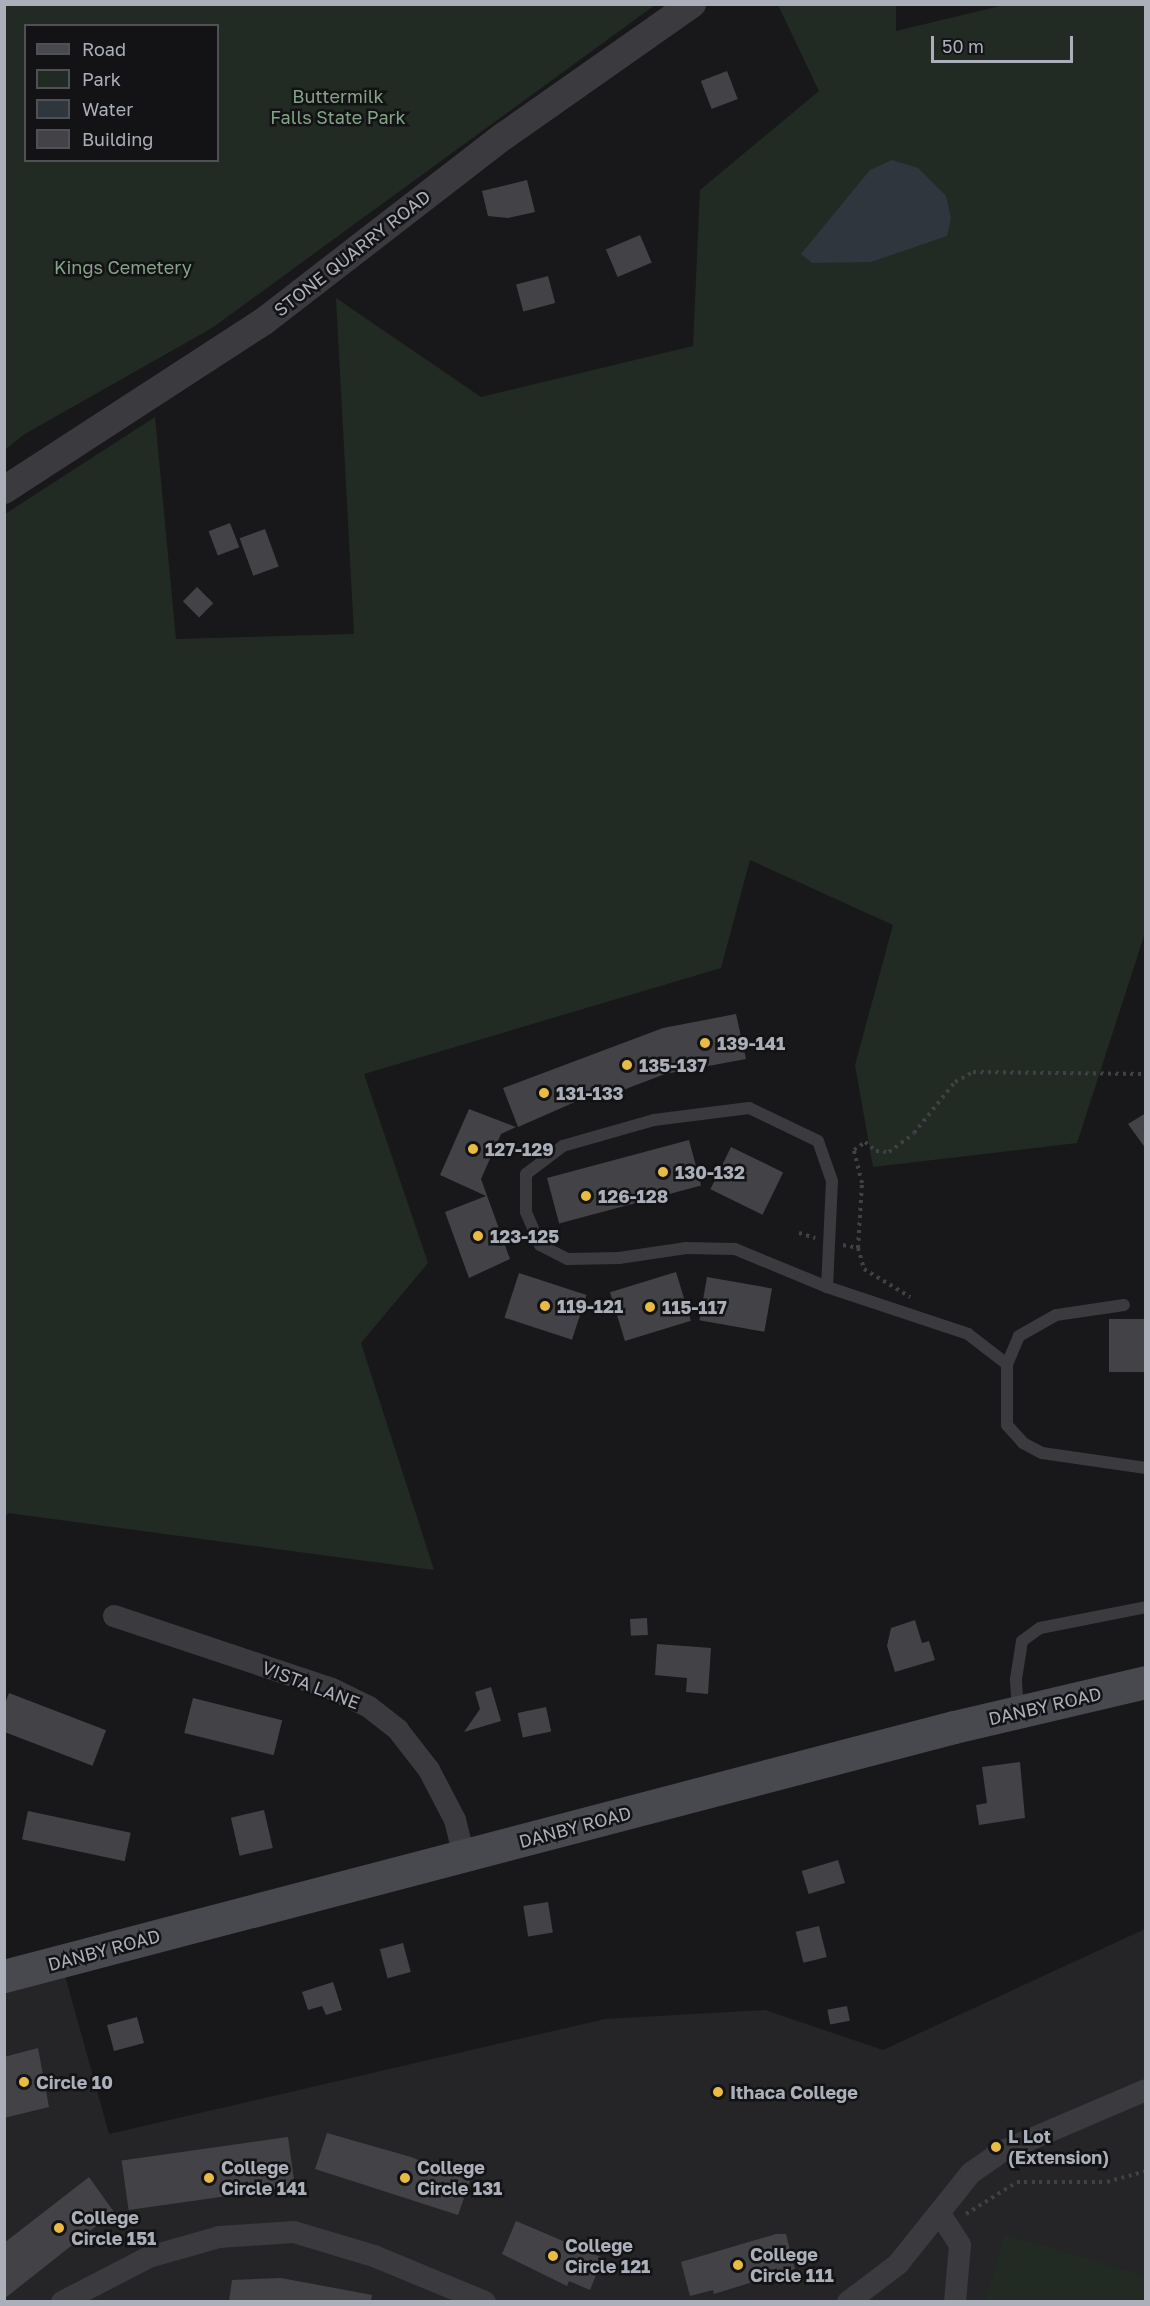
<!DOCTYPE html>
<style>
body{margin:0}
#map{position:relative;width:1150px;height:2306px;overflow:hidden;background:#18181a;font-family:"Golos Text",sans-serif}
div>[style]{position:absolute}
.built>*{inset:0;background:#252427}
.green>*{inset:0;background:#222a24}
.water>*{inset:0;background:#2f363e}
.building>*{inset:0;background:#434347;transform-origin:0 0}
.path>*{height:4px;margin-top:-2px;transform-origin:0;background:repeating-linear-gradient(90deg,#404146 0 3px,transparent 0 7.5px)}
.service>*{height:12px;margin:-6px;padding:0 6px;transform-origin:6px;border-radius:6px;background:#3a3a3f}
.minor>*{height:22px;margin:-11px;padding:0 11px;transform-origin:11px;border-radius:11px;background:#3a3a3f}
.tertiary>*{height:28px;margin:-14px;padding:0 14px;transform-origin:14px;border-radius:14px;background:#3a3a3f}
.secondary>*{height:33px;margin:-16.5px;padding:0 16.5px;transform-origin:16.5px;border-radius:16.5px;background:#48494f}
.dots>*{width:16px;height:16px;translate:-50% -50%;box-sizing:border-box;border:3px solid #131315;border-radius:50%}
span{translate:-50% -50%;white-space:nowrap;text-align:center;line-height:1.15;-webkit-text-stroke:5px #131315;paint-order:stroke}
.park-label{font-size:18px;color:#84a388}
.street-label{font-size:18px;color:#abafb9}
.poi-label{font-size:18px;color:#abafb9;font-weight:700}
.left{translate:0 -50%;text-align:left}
.frame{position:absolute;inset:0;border:6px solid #abafb9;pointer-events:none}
.legend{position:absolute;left:24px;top:24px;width:195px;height:138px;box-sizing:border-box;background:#131315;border:2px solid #505157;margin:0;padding:8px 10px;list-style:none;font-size:18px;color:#abafb9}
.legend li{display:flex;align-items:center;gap:12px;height:30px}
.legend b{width:30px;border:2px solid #505157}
.scale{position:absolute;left:931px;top:36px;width:142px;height:27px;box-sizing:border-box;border:3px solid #abafb9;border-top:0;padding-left:8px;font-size:18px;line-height:21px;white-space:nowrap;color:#abafb9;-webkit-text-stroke:4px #131315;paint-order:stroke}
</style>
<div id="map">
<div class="built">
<div style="clip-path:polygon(1145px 1929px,1145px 2301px,5px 2302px,5px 1976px,61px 1961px,109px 2134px,605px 2019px,765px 2010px,883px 2050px)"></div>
</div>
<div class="green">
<div style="clip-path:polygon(evenodd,5px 4px,655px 4px,655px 5px,212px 328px,23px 435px,5px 450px,5px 4px,26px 26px,218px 26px,218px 160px,26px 160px,26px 26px)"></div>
<div style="clip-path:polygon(778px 5px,896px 5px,896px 31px,1004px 5px,1145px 5px,1145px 933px,1077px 1143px,873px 1167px,855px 1065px,893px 925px,750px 860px,721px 968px,364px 1074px,428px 1263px,361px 1343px,434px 1570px,8px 1513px,5px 1518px,5px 514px,155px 417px,176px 639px,354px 634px,336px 298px,481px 397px,693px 346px,700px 190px,819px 91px)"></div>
<div style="clip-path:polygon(1005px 2234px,1145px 2276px,1145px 2301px,985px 2301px)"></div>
</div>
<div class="water">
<div style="clip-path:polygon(892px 160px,918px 168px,946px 196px,951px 218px,947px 236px,871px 262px,812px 263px,801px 254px,870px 170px)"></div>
</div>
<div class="building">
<div style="left:727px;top:71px;width:30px;height:28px;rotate:69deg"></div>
<div style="clip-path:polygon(527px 180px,535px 212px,508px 218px,488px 216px,482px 191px)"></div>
<div style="left:640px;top:235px;width:30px;height:37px;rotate:67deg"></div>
<div style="left:548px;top:276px;width:28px;height:33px;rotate:75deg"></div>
<div style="left:230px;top:523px;width:26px;height:23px;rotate:69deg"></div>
<div style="left:265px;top:529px;width:40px;height:27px;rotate:70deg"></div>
<div style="left:197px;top:587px;width:23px;height:20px;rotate:45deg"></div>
<div style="clip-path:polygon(736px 1014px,746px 1059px,665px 1074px,602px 1098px,600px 1091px,518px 1127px,503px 1088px,663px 1028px)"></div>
<div style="clip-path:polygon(469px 1109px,516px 1127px,501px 1134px,481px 1179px,510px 1259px,469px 1278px,445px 1212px,486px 1196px,440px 1175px)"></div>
<div style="clip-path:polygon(1146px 1113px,1146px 1149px,1128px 1124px)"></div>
<div style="left:689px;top:1140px;width:47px;height:147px;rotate:75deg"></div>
<div style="left:731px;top:1147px;width:58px;height:47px;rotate:26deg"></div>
<div style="left:676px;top:1272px;width:51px;height:69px;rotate:73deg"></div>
<div style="left:519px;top:1273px;width:71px;height:47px;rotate:18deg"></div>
<div style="left:707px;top:1277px;width:66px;height:44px;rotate:10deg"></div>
<div style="left:1146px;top:1319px;width:53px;height:37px;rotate:90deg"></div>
<div style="left:647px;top:1618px;width:17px;height:17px;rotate:87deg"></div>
<div style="clip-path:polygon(915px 1620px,922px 1643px,929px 1641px,935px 1660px,895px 1672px,887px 1646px,891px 1628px)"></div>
<div style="clip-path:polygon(657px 1644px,711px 1648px,708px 1694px,686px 1692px,687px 1678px,655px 1675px)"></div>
<div style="clip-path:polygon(491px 1687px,501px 1721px,464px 1732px,480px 1709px,475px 1692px)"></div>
<div style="left:9px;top:1693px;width:104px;height:38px;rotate:21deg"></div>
<div style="left:193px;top:1698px;width:92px;height:36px;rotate:14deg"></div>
<div style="left:546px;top:1707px;width:25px;height:29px;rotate:78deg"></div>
<div style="clip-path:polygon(1020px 1762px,1025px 1818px,979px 1825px,976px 1805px,987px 1803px,982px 1767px)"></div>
<div style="left:264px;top:1810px;width:39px;height:34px;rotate:77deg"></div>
<div style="left:28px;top:1811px;width:105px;height:29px;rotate:12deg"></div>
<div style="left:838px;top:1860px;width:24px;height:38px;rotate:73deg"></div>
<div style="left:548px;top:1902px;width:31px;height:25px;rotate:81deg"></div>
<div style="left:819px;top:1926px;width:32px;height:24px;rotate:76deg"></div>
<div style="left:403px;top:1943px;width:30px;height:24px;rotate:75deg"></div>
<div style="clip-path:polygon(333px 1982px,342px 2010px,326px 2015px,322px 2006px,308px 2010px,302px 1992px)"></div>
<div style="left:847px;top:2006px;width:15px;height:20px;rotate:79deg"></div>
<div style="left:137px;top:2017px;width:27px;height:31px;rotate:75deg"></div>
<div style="clip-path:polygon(38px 2048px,49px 2107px,4px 2118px,4px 2057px)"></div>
<div style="clip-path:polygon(327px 2133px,411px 2157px,470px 2181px,458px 2215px,315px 2169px)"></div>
<div style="left:288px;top:2137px;width:50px;height:168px;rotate:82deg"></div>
<div style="clip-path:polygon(89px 2177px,114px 2212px,4px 2299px,4px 2243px)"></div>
<div style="clip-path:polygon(516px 2221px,603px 2258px,590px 2290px,569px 2281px,567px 2286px,502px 2254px)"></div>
<div style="clip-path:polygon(776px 2234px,786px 2234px,795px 2269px,714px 2294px,713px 2290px,690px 2296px,681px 2262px)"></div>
<div style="clip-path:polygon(281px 2278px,372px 2295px,371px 2301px,229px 2301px,232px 2280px)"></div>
</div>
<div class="path">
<div style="left:799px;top:1233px;width:17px;rotate:17deg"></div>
<div style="left:843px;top:1245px;width:15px;rotate:11deg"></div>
<div style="left:858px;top:1248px;width:22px;rotate:74deg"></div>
<div style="left:864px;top:1269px;width:54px;rotate:31.3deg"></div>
<div style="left:858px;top:1248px;width:65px;rotate:-86.5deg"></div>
<div style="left:862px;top:1183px;width:34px;rotate:-104deg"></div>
<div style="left:854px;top:1150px;width:14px;rotate:-36deg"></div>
<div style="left:865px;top:1142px;width:14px;rotate:39deg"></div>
<div style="left:876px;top:1151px;width:13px;rotate:4deg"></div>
<div style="left:889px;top:1152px;width:31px;rotate:-37deg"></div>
<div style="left:914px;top:1133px;width:65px;rotate:-51.2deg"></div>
<div style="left:955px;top:1082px;width:21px;rotate:-29deg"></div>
<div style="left:973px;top:1072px;width:173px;rotate:0.7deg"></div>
<div style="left:966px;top:2214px;width:60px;rotate:-32.1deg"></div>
<div style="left:1017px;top:2182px;width:90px"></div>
<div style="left:1107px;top:2182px;width:41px;rotate:-15.8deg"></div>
</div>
<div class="service">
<div style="left:827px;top:1287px;width:106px;rotate:-87.3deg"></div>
<div style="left:832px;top:1181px;width:42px;rotate:-109.3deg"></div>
<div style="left:818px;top:1141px;width:76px;rotate:-154.4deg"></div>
<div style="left:749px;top:1108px;width:96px;rotate:172.8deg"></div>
<div style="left:654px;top:1120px;width:95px;rotate:164.1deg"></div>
<div style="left:563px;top:1146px;width:46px;rotate:142.9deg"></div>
<div style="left:526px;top:1174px;width:38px;rotate:90deg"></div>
<div style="left:526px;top:1212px;width:36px;rotate:67deg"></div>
<div style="left:540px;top:1245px;width:31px;rotate:27deg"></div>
<div style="left:568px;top:1259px;width:51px;rotate:-1.1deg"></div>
<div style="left:619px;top:1258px;width:68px;rotate:-8.5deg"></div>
<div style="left:686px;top:1248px;width:49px;rotate:1.2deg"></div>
<div style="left:735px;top:1249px;width:100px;rotate:22.4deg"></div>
<div style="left:827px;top:1287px;width:149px;rotate:18.4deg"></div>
<div style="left:968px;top:1334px;width:49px;rotate:37.6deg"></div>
<div style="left:1124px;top:1305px;width:69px;rotate:171.6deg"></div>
<div style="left:1056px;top:1315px;width:43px;rotate:150.4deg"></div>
<div style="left:1019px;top:1336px;width:30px;rotate:113deg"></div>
<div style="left:1007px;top:1364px;width:61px;rotate:90deg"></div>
<div style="left:1007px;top:1425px;width:24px;rotate:48deg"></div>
<div style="left:1023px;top:1443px;width:21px;rotate:28deg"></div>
<div style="left:1042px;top:1453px;width:105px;rotate:8.2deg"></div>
<div style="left:1018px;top:1710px;width:31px;rotate:-94deg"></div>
<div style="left:1016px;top:1679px;width:38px;rotate:-81deg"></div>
<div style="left:1022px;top:1641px;width:22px;rotate:-36deg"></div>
<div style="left:1040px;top:1628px;width:108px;rotate:-11.2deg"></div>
</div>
<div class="minor">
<div style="left:114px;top:1616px;width:230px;rotate:18.5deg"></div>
<div style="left:332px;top:1689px;width:41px;rotate:25.9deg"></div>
<div style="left:369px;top:1707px;width:37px;rotate:38deg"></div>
<div style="left:398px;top:1730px;width:51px;rotate:52.2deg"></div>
<div style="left:429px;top:1770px;width:56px;rotate:62.5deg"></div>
<div style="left:455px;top:1820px;width:38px;rotate:76deg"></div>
<div style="left:940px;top:2214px;width:37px;rotate:57deg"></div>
<div style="left:960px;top:2245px;width:57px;rotate:95deg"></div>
<div style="left:62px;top:2302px;width:98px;rotate:-27.3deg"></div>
<div style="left:149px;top:2257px;width:73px;rotate:-15.9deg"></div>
<div style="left:219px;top:2237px;width:75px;rotate:-3.8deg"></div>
<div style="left:294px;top:2232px;width:84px;rotate:16.7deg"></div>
<div style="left:374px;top:2256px;width:120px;rotate:22.5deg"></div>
<div style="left:848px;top:2302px;width:63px;rotate:-37.2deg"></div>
<div style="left:898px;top:2264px;width:117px;rotate:-51.3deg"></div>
<div style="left:971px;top:2173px;width:39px;rotate:-35deg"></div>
<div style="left:1003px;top:2151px;width:155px;rotate:-23.1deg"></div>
</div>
<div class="tertiary">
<div style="left:4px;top:490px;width:309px;rotate:-33deg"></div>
<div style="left:263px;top:322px;width:304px;rotate:-37.7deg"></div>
<div style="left:504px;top:136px;width:230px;rotate:-35.1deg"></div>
</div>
<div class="secondary">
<div style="left:4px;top:1976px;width:982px;rotate:-14.69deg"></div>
<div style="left:954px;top:1727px;width:197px;rotate:-13.2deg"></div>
</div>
<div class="dots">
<div style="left:705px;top:1043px;background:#e9bb42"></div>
<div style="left:627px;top:1065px;background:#e9bb42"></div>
<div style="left:544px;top:1093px;background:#e9bb42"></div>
<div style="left:473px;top:1149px;background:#e9bb42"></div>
<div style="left:663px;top:1172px;background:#e9bb42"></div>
<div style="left:586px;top:1196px;background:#e9bb42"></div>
<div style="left:478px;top:1236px;background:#e9bb42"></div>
<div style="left:545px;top:1306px;background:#e9bb42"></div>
<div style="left:650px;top:1307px;background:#e9bb42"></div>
<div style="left:24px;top:2082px;background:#e9bb42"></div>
<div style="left:718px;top:2092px;background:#e9bb42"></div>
<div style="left:996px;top:2147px;background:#e9bb42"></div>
<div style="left:209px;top:2178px;background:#e9bb42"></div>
<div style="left:405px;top:2178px;background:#e9bb42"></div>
<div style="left:59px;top:2228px;background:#e9bb42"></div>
<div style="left:553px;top:2256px;background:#e9bb42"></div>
<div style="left:738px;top:2265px;background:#e9bb42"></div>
</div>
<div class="park-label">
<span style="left:338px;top:107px">Buttermilk<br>Falls State Park</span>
<span style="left:123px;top:267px">Kings Cemetery</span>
</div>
<div class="street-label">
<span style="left:352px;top:253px;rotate:-38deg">STONE QUARRY ROAD</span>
<span style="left:311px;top:1685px;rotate:21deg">VISTA LANE</span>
<span style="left:1045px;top:1706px;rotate:-13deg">DANBY ROAD</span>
<span style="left:575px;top:1827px;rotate:-15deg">DANBY ROAD</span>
<span style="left:104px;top:1950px;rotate:-15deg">DANBY ROAD</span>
</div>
<div class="poi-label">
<span class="left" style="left:717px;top:1043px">139-141</span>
<span class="left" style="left:639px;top:1065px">135-137</span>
<span class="left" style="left:556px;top:1093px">131-133</span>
<span class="left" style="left:485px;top:1149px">127-129</span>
<span class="left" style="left:675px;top:1172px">130-132</span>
<span class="left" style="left:598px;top:1196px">126-128</span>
<span class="left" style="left:490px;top:1236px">123-125</span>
<span class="left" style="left:557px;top:1306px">119-121</span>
<span class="left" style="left:662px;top:1307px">115-117</span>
<span class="left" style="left:36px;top:2082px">Circle 10</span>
<span class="left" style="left:730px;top:2092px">Ithaca College</span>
<span class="left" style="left:1008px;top:2147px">L Lot<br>(Extension)</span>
<span class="left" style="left:221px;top:2178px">College<br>Circle 141</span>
<span class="left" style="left:417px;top:2178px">College<br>Circle 131</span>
<span class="left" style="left:71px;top:2228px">College<br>Circle 151</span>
<span class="left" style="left:565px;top:2256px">College<br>Circle 121</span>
<span class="left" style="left:750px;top:2265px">College<br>Circle 111</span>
</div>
<div class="frame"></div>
<ul class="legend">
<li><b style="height:8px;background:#48494f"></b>Road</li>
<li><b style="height:16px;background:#222a24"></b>Park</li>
<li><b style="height:16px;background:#2f363e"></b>Water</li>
<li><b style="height:16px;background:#434347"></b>Building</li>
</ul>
<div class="scale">50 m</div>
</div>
